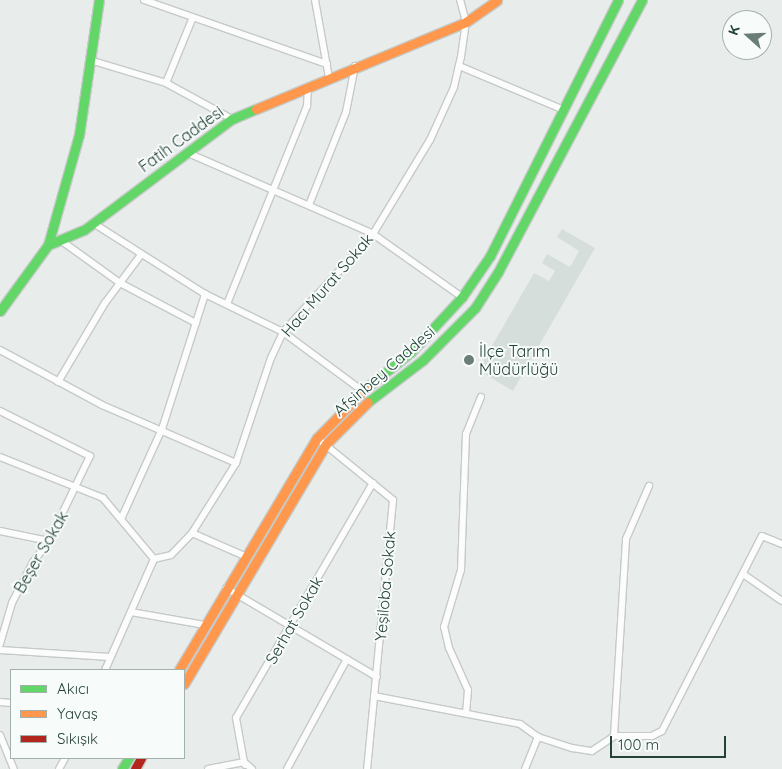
<!DOCTYPE html>
<meta charset="utf-8">
<style>
body{margin:0}
#map{position:relative;width:782px;height:769px;overflow:hidden;background:#e8edeb;font-family:Quicksand,sans-serif}
div>[style]{position:absolute}
.built>*{inset:0;background:#d6dedb}
.roads{filter:drop-shadow(1px 0 #c5cac8) drop-shadow(-1px 0 #c5cac8) drop-shadow(0 1px #c5cac8) drop-shadow(0 -1px #c5cac8)}
.street>*{height:6px;margin:-3px;padding:0 3px;transform-origin:3px;border-radius:3px;background:#fcfcfc}
.fast>*{height:9px;margin:-4.5px;padding:0 4.5px;transform-origin:4.5px;border-radius:4.5px;background:#63d668}
.slow>*{height:9px;margin:-4.5px;padding:0 4.5px;transform-origin:4.5px;border-radius:4.5px;background:#ff974d}
.jam>*{height:9px;margin:-4.5px;padding:0 4.5px;transform-origin:4.5px;border-radius:4.5px;background:#b3261e}
.dots>*{width:14px;height:14px;translate:-50% -50%;box-sizing:border-box;border:2px solid #f7fbf9;border-radius:50%}
span{translate:-50% -50%;white-space:nowrap;text-align:center;line-height:1.15;-webkit-text-stroke:4px #f7fbf9;paint-order:stroke}
.street-label{font-size:16px;color:#24423a}
.poi-label{font-size:16px;color:#24423a}
.left{translate:0 -50%;text-align:left}
.legend{position:absolute;left:10px;top:669px;width:175px;height:90px;box-sizing:border-box;background:#f7fbf9;border:1px solid #a3b1ad;margin:0;padding:6px 9px;list-style:none;font-size:15px;color:#24423a}
.legend li{display:flex;align-items:center;gap:10px;height:25px}
.legend b{width:25px;border:1px solid #a3b1ad}
.north{position:absolute;left:722px;top:10px;width:50px;height:50px;box-sizing:border-box;background:#f7fbf9;border:1px solid #a3b1ad;border-radius:50%;rotate:290deg;font-size:14px;font-weight:700;line-height:20px;text-align:center;color:#24423a}
.north::after{content:'';display:block;margin:auto;width:18px;height:22px;background:#697e78;clip-path:polygon(50% 0,100% 100%,50% 72%,0 100%)}
.scale{position:absolute;left:610px;top:736px;width:116px;height:22px;box-sizing:border-box;border:2px solid #24423a;border-top:0;padding-left:6px;font-size:15px;line-height:18px;white-space:nowrap;color:#24423a;-webkit-text-stroke:4px #f7fbf9;paint-order:stroke}
</style>
<div id="map">
<div class="built">
<div style="clip-path:polygon(562px 229px,595px 248px,513px 391px,478px 370px,534px 273px,549px 281px,555px 271px,542px 263px,547px 254px,570px 267px,579px 251px,557px 237px)"></div>
</div>
<div class="roads">
<div class="street">
<div style="left:144px;top:0;width:194px;rotate:19.3deg"></div>
<div style="left:315px;top:0;width:79px;rotate:79.8deg"></div>
<div style="left:93px;top:61px;width:76px;rotate:16.8deg"></div>
<div style="left:166px;top:83px;width:75px;rotate:28.6deg"></div>
<div style="left:459px;top:66px;width:114px;rotate:22.7deg"></div>
<div style="left:166px;top:83px;width:71px;rotate:-67.8deg"></div>
<div style="left:188px;top:153px;width:202px;rotate:23.6deg"></div>
<div style="left:373px;top:234px;width:109px;rotate:35.3deg"></div>
<div style="left:309px;top:205px;width:100px;rotate:-68.3deg"></div>
<div style="left:346px;top:112px;width:47px;rotate:-78.9deg"></div>
<div style="left:93px;top:223px;width:133px;rotate:32.4deg"></div>
<div style="left:205px;top:294px;width:87px;rotate:26deg"></div>
<div style="left:283px;top:332px;width:96px;rotate:36.5deg"></div>
<div style="left:360px;top:389px;width:8px;rotate:-23deg"></div>
<div style="left:63px;top:242px;width:70px;rotate:35.7deg"></div>
<div style="left:120px;top:283px;width:86px;rotate:27.8deg"></div>
<div style="left:227px;top:304px;width:214px;rotate:-68deg"></div>
<div style="left:307px;top:106px;width:19px;rotate:-87deg"></div>
<div style="left:0;top:350px;width:116px;rotate:28.3deg"></div>
<div style="left:102px;top:405px;width:146px;rotate:23.4deg"></div>
<div style="left:58px;top:382px;width:92px;rotate:-59.3deg"></div>
<div style="left:105px;top:303px;width:59px;rotate:-53.3deg"></div>
<div style="left:0;top:411px;width:101px;rotate:26.6deg"></div>
<div style="left:90px;top:456px;width:94px;rotate:115.8deg"></div>
<div style="left:49px;top:541px;width:26px;rotate:127deg"></div>
<div style="left:33px;top:562px;width:46px;rotate:117.1deg"></div>
<div style="left:12px;top:603px;width:43px;rotate:106.3deg"></div>
<div style="left:317px;top:438px;width:98px;rotate:39.2deg"></div>
<div style="left:393px;top:500px;width:270px;rotate:95.5deg"></div>
<div style="left:0;top:457px;width:111px;rotate:21.7deg"></div>
<div style="left:103px;top:498px;width:80px;rotate:50.1deg"></div>
<div style="left:154px;top:559px;width:121px;rotate:113.8deg"></div>
<div style="left:122px;top:517px;width:97px;rotate:-65.6deg"></div>
<div style="left:162px;top:429px;width:142px;rotate:-72.3deg"></div>
<div style="left:0;top:531px;width:50px;rotate:11.5deg"></div>
<div style="left:192px;top:533px;width:58px;rotate:23.5deg"></div>
<div style="left:154px;top:559px;width:17px;rotate:-13deg"></div>
<div style="left:171px;top:555px;width:30px;rotate:-46deg"></div>
<div style="left:192px;top:533px;width:83px;rotate:-57.8deg"></div>
<div style="left:236px;top:463px;width:111px;rotate:-71.6deg"></div>
<div style="left:271px;top:358px;width:29px;rotate:-65deg"></div>
<div style="left:283px;top:332px;width:133px;rotate:-47.4deg"></div>
<div style="left:373px;top:234px;width:110px;rotate:-58.8deg"></div>
<div style="left:430px;top:140px;width:58px;rotate:-65.6deg"></div>
<div style="left:454px;top:87px;width:31px;rotate:-77deg"></div>
<div style="left:461px;top:57px;width:35px;rotate:-82deg"></div>
<div style="left:466px;top:22px;width:23px;rotate:-105deg"></div>
<div style="left:743px;top:574px;width:47px;rotate:34.7deg"></div>
<div style="left:226px;top:588px;width:175px;rotate:30.5deg"></div>
<div style="left:131px;top:612px;width:75px;rotate:10deg"></div>
<div style="left:0;top:650px;width:110px;rotate:3.6deg"></div>
<div style="left:374px;top:696px;width:149px;rotate:10.9deg"></div>
<div style="left:520px;top:724px;width:22px;rotate:36deg"></div>
<div style="left:538px;top:737px;width:36px;rotate:18deg"></div>
<div style="left:572px;top:748px;width:20px;rotate:9deg"></div>
<div style="left:592px;top:751px;width:27px;rotate:-34deg"></div>
<div style="left:614px;top:736px;width:38px"></div>
<div style="left:652px;top:736px;width:11px;rotate:-27deg"></div>
<div style="left:662px;top:731px;width:219px;rotate:-62.9deg"></div>
<div style="left:762px;top:536px;width:22px;rotate:22deg"></div>
<div style="left:0;top:702px;width:11px;rotate:5deg"></div>
<div style="left:466px;top:713px;width:23px;rotate:-85deg"></div>
<div style="left:468px;top:690px;width:46px;rotate:-114.3deg"></div>
<div style="left:449px;top:648px;width:22px;rotate:-103deg"></div>
<div style="left:444px;top:627px;width:59px;rotate:-73.4deg"></div>
<div style="left:461px;top:570px;width:136px;rotate:-87.9deg"></div>
<div style="left:466px;top:434px;width:40px;rotate:-68deg"></div>
<div style="left:0;top:735px;width:37px;rotate:68deg"></div>
<div style="left:614px;top:736px;width:197px;rotate:-86.5deg"></div>
<div style="left:626px;top:539px;width:58px;rotate:-66.5deg"></div>
<div style="left:59px;top:769px;width:13px;rotate:-61deg"></div>
<div style="left:208px;top:769px;width:37px;rotate:-11deg"></div>
<div style="left:244px;top:762px;width:3px;rotate:72deg"></div>
<div style="left:252px;top:769px;width:11px;rotate:-139deg"></div>
<div style="left:244px;top:762px;width:45px;rotate:-100.3deg"></div>
<div style="left:236px;top:718px;width:272px;rotate:-59.8deg"></div>
<div style="left:287px;top:769px;width:125px;rotate:-61.4deg"></div>
<div style="left:525px;top:769px;width:35px;rotate:-68deg"></div>
</div>
<div class="fast">
<div style="left:48px;top:245px;width:114px;rotate:-74.3deg"></div>
<div style="left:79px;top:135px;width:136px;rotate:-81.6deg"></div>
<div style="left:0;top:311px;width:82px;rotate:-54deg"></div>
<div style="left:48px;top:245px;width:39px;rotate:-23deg"></div>
<div style="left:84px;top:230px;width:185px;rotate:-36.9deg"></div>
<div style="left:232px;top:119px;width:26px;rotate:-23deg"></div>
<div style="left:366px;top:388px;width:58px;rotate:-38.7deg"></div>
<div style="left:411px;top:352px;width:75px;rotate:-47.2deg"></div>
<div style="left:462px;top:297px;width:50px;rotate:-55.7deg"></div>
<div style="left:490px;top:256px;width:286px;rotate:-63.4deg"></div>
<div style="left:368px;top:402px;width:69px;rotate:-37.4deg"></div>
<div style="left:423px;top:360px;width:74px;rotate:-45deg"></div>
<div style="left:475px;top:308px;width:43px;rotate:-57.4deg"></div>
<div style="left:498px;top:272px;width:308px;rotate:-62.1deg"></div>
<div style="left:122px;top:769px;width:13px;rotate:-58deg"></div>
</div>
<div class="slow">
<div style="left:256px;top:109px;width:227px;rotate:-22.5deg"></div>
<div style="left:466px;top:22px;width:38px;rotate:-35deg"></div>
<div style="left:179px;top:670px;width:270px;rotate:-59.3deg"></div>
<div style="left:317px;top:438px;width:70px;rotate:-45.6deg"></div>
<div style="left:184px;top:684px;width:279px;rotate:-59.4deg"></div>
<div style="left:326px;top:444px;width:59px;rotate:-45deg"></div>
</div>
<div class="jam">
<div style="left:135px;top:769px;width:13px;rotate:-61deg"></div>
</div>
</div>
<div class="dots">
<div style="left:469px;top:360px;background:#697e78"></div>
</div>
<div class="street-label">
<span style="left:181px;top:139px;rotate:-36deg">Fatih Caddesi</span>
<span style="left:327px;top:285px;rotate:-49deg">Hacı Murat Sokak</span>
<span style="left:384px;top:371px;rotate:-41deg">Afşinbey Caddesi</span>
<span style="left:41px;top:552px;rotate:-60deg">Beşer Sokak</span>
<span style="left:385px;top:586px;rotate:-85deg">Yeşiloba Sokak</span>
<span style="left:294px;top:620px;rotate:-60deg">Serhat Sokak</span>
</div>
<div class="poi-label">
<span class="left" style="left:479px;top:360px">İlçe Tarım<br>Müdürlüğü</span>
</div>
<ul class="legend">
<li><b style="height:6px;background:#63d668"></b>Akıcı</li>
<li><b style="height:6px;background:#ff974d"></b>Yavaş</li>
<li><b style="height:6px;background:#b3261e"></b>Sıkışık</li>
</ul>
<div class="north">K</div>
<div class="scale">100 m</div>
</div>
